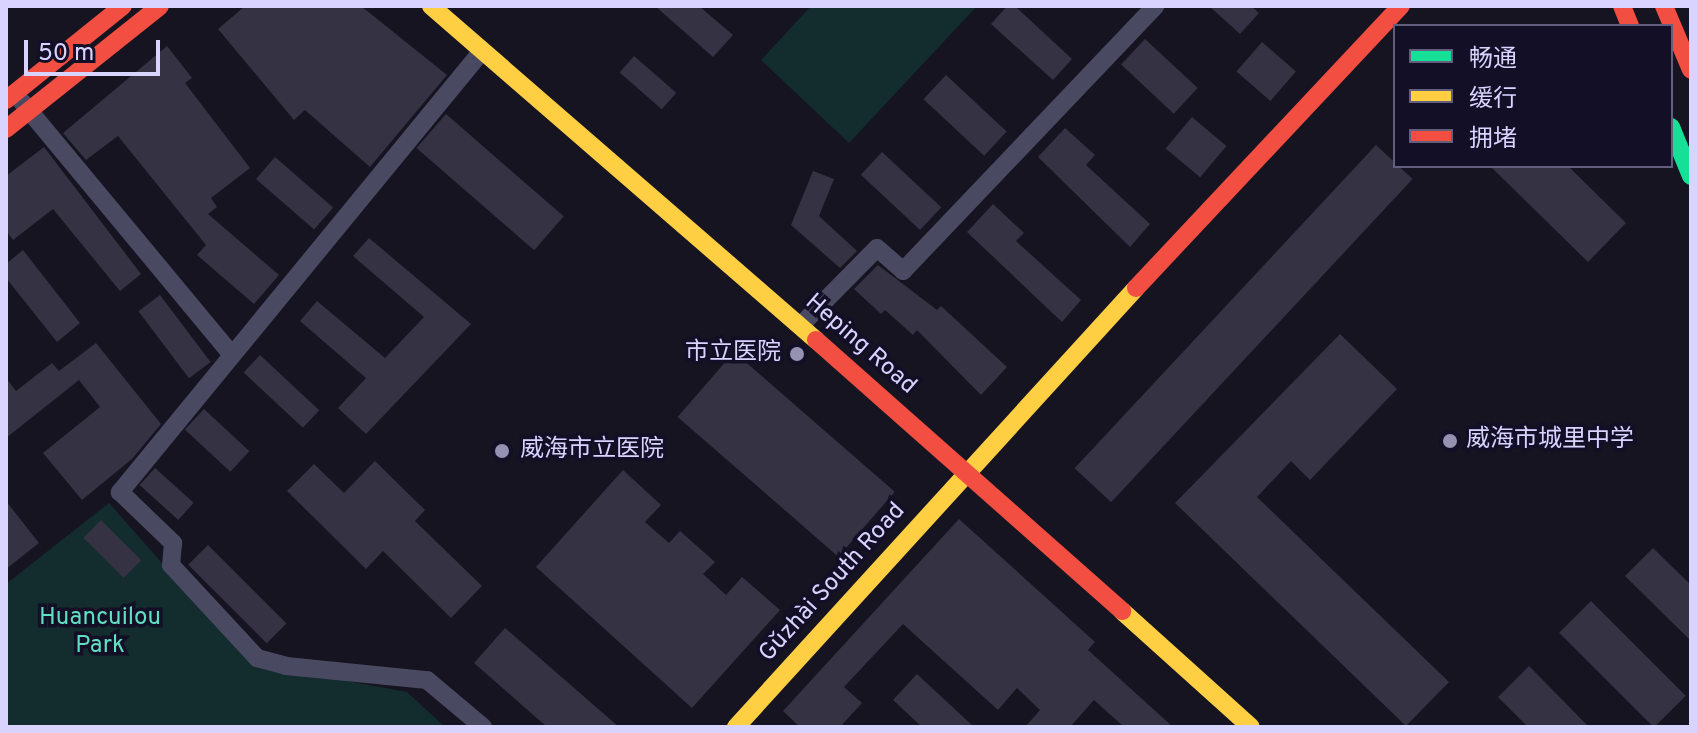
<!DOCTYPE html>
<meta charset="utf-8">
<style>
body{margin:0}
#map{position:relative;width:1697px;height:733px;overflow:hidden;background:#161421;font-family:Overpass,"Noto Sans SC",sans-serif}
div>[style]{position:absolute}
.green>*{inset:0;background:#132c2d}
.building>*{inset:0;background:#343243;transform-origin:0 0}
.street>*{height:18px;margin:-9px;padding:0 9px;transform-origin:9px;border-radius:9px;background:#4a4962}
.fast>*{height:18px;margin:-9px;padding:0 9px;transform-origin:9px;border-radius:9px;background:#16e098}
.slow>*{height:18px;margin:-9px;padding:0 9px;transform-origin:9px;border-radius:9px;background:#ffcf43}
.jam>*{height:18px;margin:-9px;padding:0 9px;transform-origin:9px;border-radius:9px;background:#f24e42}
.dots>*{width:22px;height:22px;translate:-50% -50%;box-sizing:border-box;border:4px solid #130f26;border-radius:50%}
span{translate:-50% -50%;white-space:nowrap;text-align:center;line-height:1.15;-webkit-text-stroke:7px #130f26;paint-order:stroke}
.street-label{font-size:24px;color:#d9d4ff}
.poi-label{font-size:24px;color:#d9d4ff}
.right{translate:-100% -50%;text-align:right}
.left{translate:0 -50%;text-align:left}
.park-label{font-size:24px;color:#5fe0c0}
.frame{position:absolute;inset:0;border:8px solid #d9d4ff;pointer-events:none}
.legend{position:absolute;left:1393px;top:24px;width:280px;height:144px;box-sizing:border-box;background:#130f26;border:2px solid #625e7d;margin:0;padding:10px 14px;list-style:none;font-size:24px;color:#d9d4ff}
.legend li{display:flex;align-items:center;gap:16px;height:40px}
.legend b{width:40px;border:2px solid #625e7d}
.scale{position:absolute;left:24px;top:40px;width:136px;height:36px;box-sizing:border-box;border:4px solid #d9d4ff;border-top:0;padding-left:10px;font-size:24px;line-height:28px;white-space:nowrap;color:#d9d4ff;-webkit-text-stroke:6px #130f26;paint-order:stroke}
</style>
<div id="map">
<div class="green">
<div style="clip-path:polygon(811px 6px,977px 6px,849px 143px,761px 60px)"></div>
<div style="clip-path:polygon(109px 503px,250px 663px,407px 692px,445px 727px,6px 727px,6px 584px)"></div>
</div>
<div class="building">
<div style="clip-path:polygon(245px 6px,361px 6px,447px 75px,370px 167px,305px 110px,294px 120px,218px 29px)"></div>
<div style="clip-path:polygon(655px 6px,699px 6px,733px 35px,713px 57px)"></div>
<div style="clip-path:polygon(1007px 6px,1015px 6px,1072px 59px,1053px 80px,991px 24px)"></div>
<div style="clip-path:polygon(1209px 6px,1251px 6px,1259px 13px,1240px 34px)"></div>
<div style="left:1145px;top:39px;width:72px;height:35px;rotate:43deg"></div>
<div style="left:1262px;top:42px;width:45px;height:39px;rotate:41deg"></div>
<div style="clip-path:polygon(167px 46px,192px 78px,185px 83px,250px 168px,211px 198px,217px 207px,208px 214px,279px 275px,254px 304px,197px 255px,206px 245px,118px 136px,86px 160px,63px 133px)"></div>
<div style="left:634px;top:56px;width:56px;height:22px;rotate:41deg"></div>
<div style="left:946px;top:75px;width:83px;height:33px;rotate:43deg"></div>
<div style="left:446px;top:114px;width:156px;height:45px;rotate:41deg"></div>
<div style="left:1192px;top:117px;width:45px;height:41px;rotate:40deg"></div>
<div style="clip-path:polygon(1065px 128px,1095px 155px,1086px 165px,1150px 224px,1130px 247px,1038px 157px)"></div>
<div style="left:1376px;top:145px;width:50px;height:442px;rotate:43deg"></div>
<div style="clip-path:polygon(44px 147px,141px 274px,120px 291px,53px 209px,13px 240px,6px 231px,6px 176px)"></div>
<div style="left:882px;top:152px;width:81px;height:31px;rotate:43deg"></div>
<div style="left:275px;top:157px;width:77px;height:29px;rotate:41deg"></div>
<div style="clip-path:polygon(1490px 166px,1568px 166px,1626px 223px,1588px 262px)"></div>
<div style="clip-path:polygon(813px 171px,834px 179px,819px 216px,857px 251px,840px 268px,791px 225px)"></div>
<div style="clip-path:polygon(993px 204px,1024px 233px,1016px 241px,1081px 300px,1062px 322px,967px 232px)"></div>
<div style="clip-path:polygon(369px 238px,471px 324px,366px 434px,338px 408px,366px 378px,300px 321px,317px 301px,385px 358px,424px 317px,353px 256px)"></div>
<div style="clip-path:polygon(23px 250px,80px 323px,57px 342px,6px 278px,6px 264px)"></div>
<div style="clip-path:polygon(878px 265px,937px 310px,941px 306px,1007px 367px,981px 395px,917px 330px,913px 335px,885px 310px,881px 314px,854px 289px)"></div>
<div style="left:160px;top:295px;width:84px;height:27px;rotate:53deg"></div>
<div style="clip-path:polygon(1340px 334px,1397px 389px,1310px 480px,1291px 461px,1257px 497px,1449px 682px,1406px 726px,1175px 503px)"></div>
<div style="clip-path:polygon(96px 343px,161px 424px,132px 459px,82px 500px,43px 453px,100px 407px,79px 380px,6px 438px,6px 378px,16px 391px,52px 363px,59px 371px)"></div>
<div style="left:734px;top:352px;width:213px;height:86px;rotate:41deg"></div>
<div style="left:260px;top:355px;width:81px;height:24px;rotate:43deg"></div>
<div style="left:204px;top:409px;width:62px;height:28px;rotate:43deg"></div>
<div style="clip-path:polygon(375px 461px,425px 510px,415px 521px,482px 586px,451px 618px,383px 551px,366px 569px,287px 491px,314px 464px,344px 493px)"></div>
<div style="left:155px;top:468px;width:52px;height:23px;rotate:42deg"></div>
<div style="clip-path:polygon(623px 470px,661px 505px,645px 522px,669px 543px,680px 531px,715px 562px,703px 574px,726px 595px,742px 577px,780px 610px,692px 708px,536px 567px)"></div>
<div style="clip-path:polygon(6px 501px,39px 543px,6px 569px)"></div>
<div style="clip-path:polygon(959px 519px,1095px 642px,1088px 650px,1173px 727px,1124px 727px,1094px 700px,1070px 727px,1025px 727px,1040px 710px,1017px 688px,998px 710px,903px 624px,844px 687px,862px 703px,840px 727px,800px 727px,783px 711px)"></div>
<div style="left:101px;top:520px;width:57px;height:25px;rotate:45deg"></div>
<div style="left:208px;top:545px;width:111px;height:28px;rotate:45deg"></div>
<div style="clip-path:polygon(1653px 548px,1691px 585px,1691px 641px,1625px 576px)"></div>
<div style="left:1591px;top:601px;width:134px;height:45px;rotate:45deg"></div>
<div style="clip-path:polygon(505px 628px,619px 727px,547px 727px,474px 663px)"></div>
<div style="clip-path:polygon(1529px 666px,1589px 727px,1528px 727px,1498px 697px)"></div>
<div style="clip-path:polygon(917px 674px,974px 727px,922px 727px,893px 700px)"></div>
</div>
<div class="street">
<div style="left:482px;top:51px;width:571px;rotate:129.38deg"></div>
<div style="left:120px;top:492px;width:74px;rotate:43.9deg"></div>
<div style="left:173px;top:543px;width:22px;rotate:95deg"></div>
<div style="left:171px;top:565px;width:127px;rotate:47.2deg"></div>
<div style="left:257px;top:658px;width:30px;rotate:15deg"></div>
<div style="left:286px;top:666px;width:142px;rotate:5.7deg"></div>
<div style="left:427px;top:680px;width:73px;rotate:40deg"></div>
<div style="left:22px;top:102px;width:329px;rotate:50.3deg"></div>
<div style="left:801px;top:325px;width:108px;rotate:-45.4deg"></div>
<div style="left:877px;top:248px;width:35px;rotate:41deg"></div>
<div style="left:903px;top:271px;width:366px;rotate:-46.4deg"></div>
</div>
<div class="fast">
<div style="left:1671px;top:127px;width:53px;rotate:67.8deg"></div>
</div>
<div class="slow">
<div style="left:431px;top:6px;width:510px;rotate:40.94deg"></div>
<div style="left:1122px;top:611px;width:173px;rotate:42deg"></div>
<div style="left:736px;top:727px;width:594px;rotate:-47.66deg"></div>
</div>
<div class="jam">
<div style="left:1622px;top:6px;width:22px;rotate:68deg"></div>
<div style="left:1664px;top:6px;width:69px;rotate:67.1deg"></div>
<div style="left:6px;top:100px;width:150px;rotate:-38.8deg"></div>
<div style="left:6px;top:129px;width:197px;rotate:-38.6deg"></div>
<div style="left:1136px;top:288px;width:387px;rotate:-46.8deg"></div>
<div style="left:816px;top:340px;width:409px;rotate:41.5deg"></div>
</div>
<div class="dots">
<div style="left:797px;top:354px;background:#9591b1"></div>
<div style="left:1450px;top:441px;background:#9591b1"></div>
<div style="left:502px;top:451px;background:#9591b1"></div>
</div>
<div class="street-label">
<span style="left:860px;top:345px;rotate:41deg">Heping Road</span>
<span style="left:833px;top:583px;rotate:-48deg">Gǔzhài South Road</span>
</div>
<div class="poi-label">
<span class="right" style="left:781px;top:354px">市立医院</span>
<span class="left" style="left:1466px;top:441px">威海市城里中学</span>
<span class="left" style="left:520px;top:451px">威海市立医院</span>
</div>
<div class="park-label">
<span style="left:100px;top:633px">Huancuilou<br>Park</span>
</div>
<div class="frame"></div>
<ul class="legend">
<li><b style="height:10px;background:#16e098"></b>畅通</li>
<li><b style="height:10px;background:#ffcf43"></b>缓行</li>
<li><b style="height:10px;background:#f24e42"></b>拥堵</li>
</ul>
<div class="scale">50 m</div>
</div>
